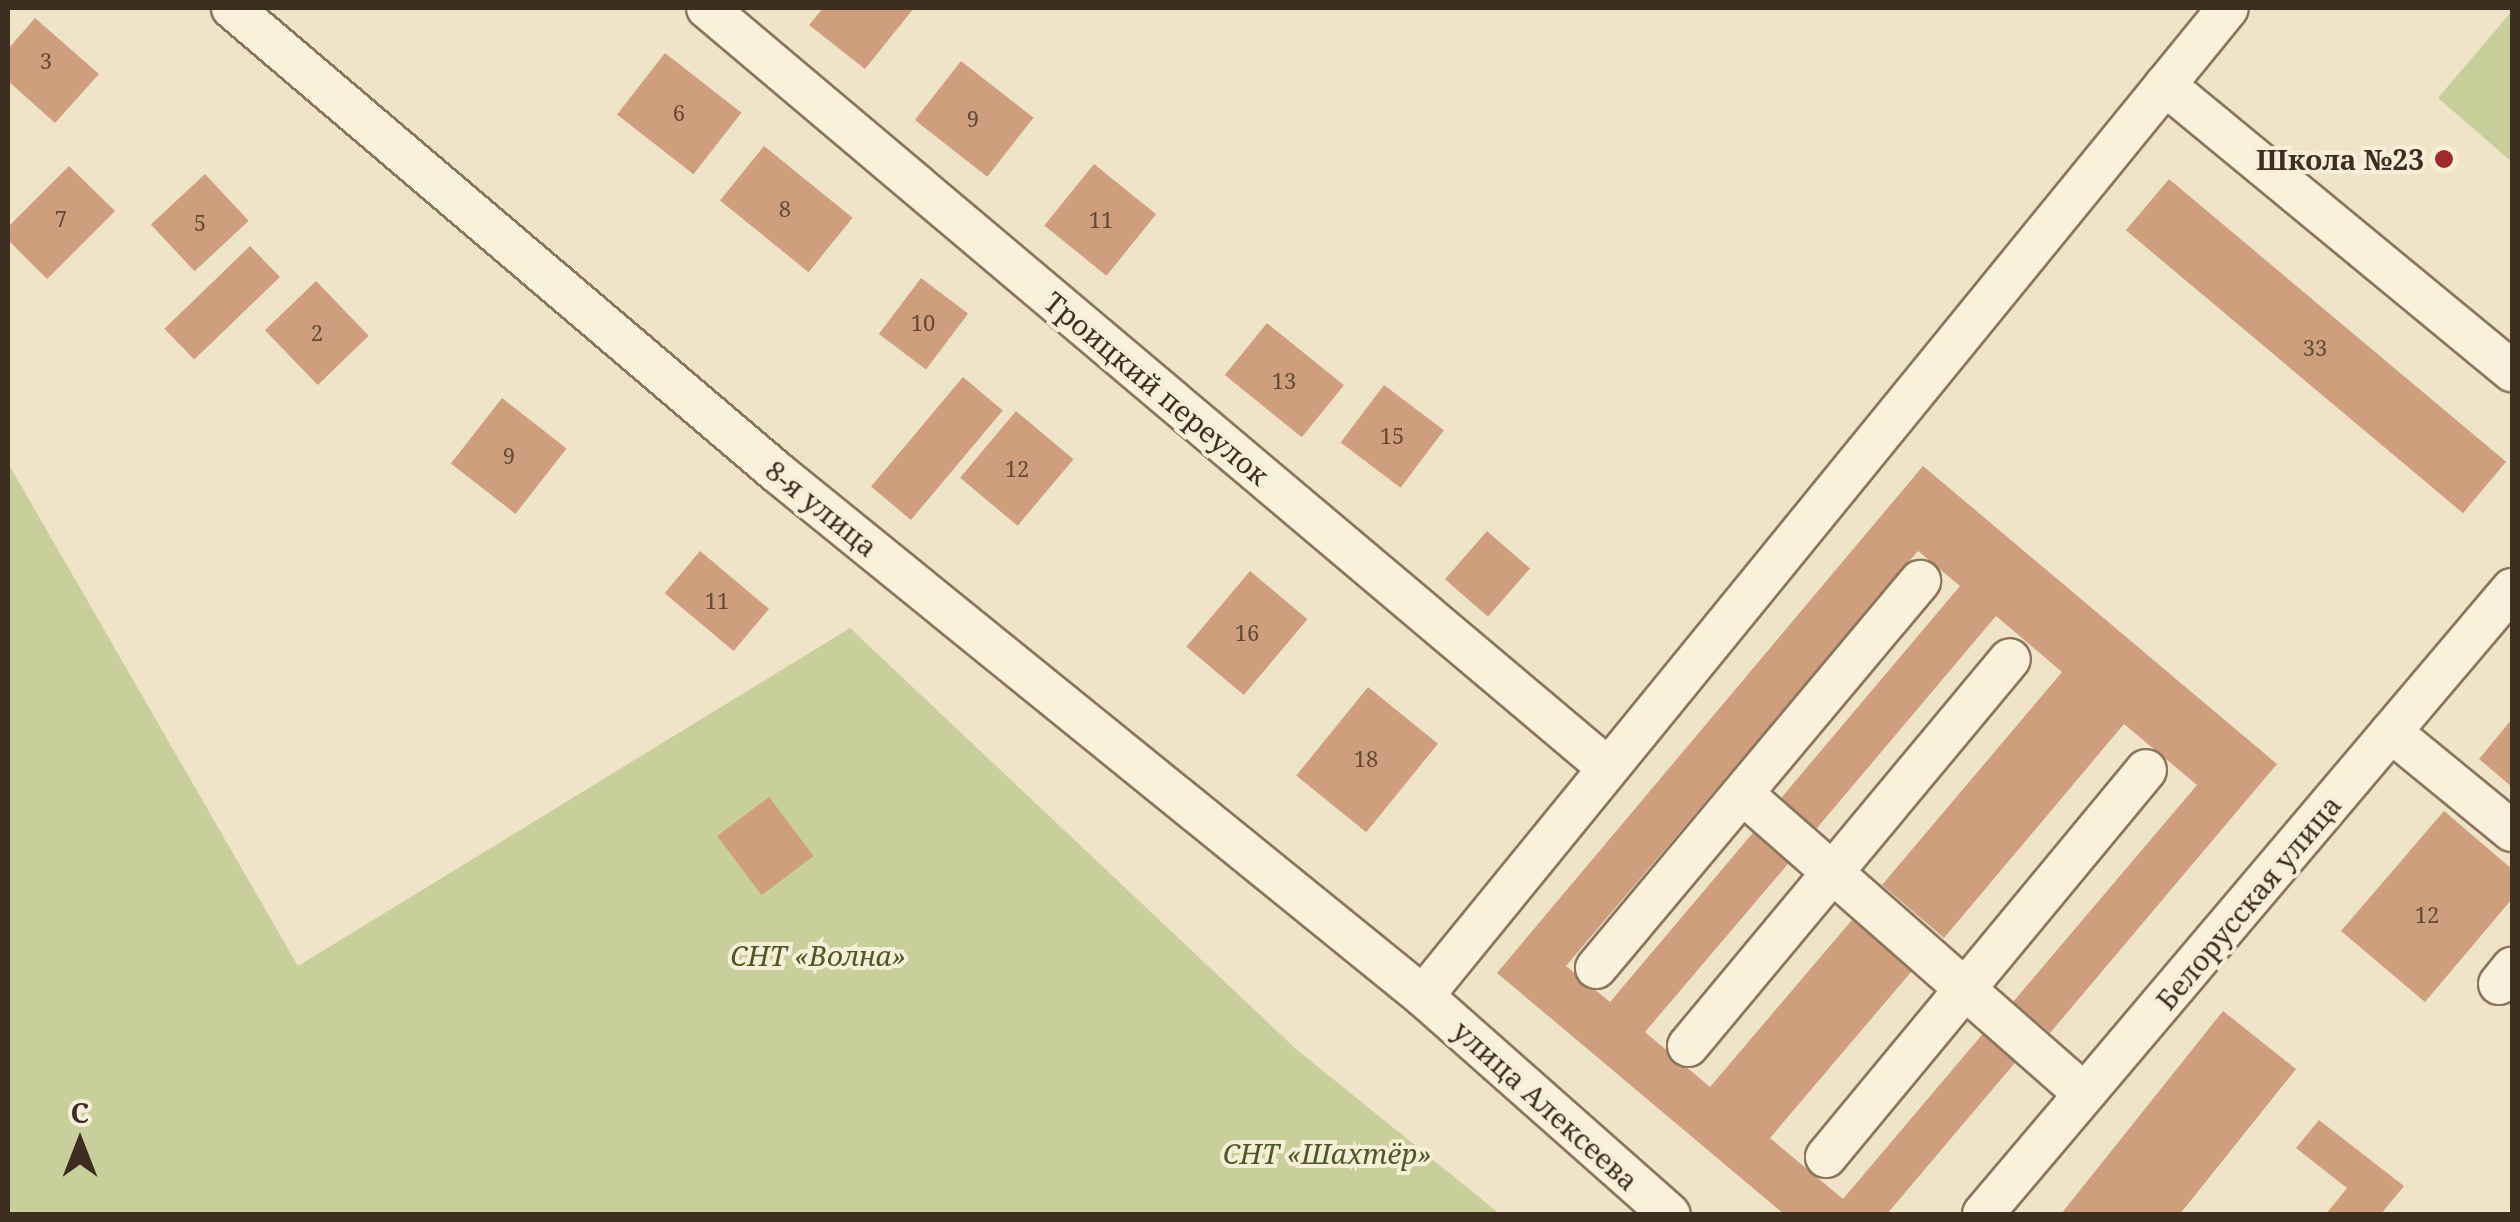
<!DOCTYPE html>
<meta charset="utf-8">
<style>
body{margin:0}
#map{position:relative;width:2520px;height:1222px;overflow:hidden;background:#f0e4c8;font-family:"Noto Serif",serif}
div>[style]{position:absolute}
.green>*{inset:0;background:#c9cf9b}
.building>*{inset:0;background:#cf9f7d;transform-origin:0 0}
.roads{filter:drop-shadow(2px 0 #8d765c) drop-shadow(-2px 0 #8d765c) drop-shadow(0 2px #8d765c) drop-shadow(0 -2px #8d765c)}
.minor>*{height:40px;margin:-20px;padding:0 20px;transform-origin:20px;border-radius:20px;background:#faf1dc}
.dots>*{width:28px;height:28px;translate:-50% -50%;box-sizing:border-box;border:5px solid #f7eed8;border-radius:50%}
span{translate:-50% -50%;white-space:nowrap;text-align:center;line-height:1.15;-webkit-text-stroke:8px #f7eed8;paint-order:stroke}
.number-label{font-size:22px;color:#624a37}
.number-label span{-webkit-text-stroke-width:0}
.poi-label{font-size:28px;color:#3d2e20;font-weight:700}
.right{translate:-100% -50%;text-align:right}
.street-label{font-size:28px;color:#3d2e20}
.park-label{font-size:28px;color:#4d5a26;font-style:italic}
.frame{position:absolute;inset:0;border:10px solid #3d2e20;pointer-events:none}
.north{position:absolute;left:30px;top:1092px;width:100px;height:100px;-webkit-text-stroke:8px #f7eed8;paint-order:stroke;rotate:0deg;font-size:28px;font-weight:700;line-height:40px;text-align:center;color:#3d2e20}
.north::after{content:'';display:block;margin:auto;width:35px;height:45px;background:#3d2e20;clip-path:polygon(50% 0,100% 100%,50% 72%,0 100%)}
</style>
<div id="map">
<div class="green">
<div style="clip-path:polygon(2512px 11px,2512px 162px,2438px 98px)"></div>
<div style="clip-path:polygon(8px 463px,298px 966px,850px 628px,1296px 1049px,1500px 1214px,8px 1214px)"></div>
</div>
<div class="building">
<div style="clip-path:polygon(823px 8px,914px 8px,865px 69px,809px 25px)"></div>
<div style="clip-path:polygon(35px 18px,99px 74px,55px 123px,8px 81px,8px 49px)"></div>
<div style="left:665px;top:53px;width:97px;height:78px;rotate:38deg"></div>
<div style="left:961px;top:61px;width:92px;height:75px;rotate:38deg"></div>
<div style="left:764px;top:146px;width:114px;height:70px;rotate:39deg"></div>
<div style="left:1094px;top:164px;width:80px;height:79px;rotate:39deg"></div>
<div style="clip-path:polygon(69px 166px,115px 211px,47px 279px,8px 240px,8px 227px)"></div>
<div style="left:205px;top:174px;width:64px;height:74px;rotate:47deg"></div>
<div style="left:2169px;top:179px;width:440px;height:67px;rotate:40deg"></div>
<div style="left:250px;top:246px;width:43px;height:119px;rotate:46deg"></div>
<div style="left:921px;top:278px;width:59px;height:70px;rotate:37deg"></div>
<div style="left:316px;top:281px;width:76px;height:71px;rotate:46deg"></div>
<div style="left:1267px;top:323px;width:99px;height:67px;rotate:39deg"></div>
<div style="left:963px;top:377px;width:52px;height:143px;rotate:40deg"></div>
<div style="left:1384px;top:385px;width:75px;height:72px;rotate:37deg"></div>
<div style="left:502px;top:398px;width:82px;height:83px;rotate:38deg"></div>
<div style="left:1016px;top:411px;width:75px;height:87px;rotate:40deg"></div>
<div style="clip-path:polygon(1923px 466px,2277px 764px,2050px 1033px,2013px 1002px,2197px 785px,2124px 724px,1944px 938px,1882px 885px,2062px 672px,1996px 616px,1812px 834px,1776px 804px,1960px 586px,1918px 551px,1566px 966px,1610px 1002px,1757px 828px,1793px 858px,1645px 1032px,1710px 1087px,1857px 914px,1917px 965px,1770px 1138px,1843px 1199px,1986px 1030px,2019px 1058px,1887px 1214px,1784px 1214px,1497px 973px)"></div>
<div style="left:1487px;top:531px;width:57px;height:64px;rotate:41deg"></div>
<div style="left:700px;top:551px;width:90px;height:55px;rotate:40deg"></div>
<div style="left:1250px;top:571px;width:75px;height:99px;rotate:40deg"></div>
<div style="left:1368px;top:687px;width:90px;height:114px;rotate:39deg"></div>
<div style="clip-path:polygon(2512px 719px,2512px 787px,2479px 759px)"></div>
<div style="left:769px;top:797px;width:74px;height:65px;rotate:53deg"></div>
<div style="clip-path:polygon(2444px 811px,2512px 869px,2512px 899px,2425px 1002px,2341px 931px)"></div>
<div style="clip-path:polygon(2223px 1011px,2296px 1069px,2180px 1214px,2061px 1214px)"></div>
<div style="clip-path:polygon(2319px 1120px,2404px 1186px,2381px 1214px,2326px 1214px,2347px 1188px,2296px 1148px)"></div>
</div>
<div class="roads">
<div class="minor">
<div style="left:232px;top:8px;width:717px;rotate:40.42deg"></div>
<div style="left:778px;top:473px;width:830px;rotate:39.04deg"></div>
<div style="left:1423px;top:996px;width:329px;rotate:41.5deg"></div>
<div style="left:707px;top:8px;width:1179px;rotate:40.15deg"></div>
<div style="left:2165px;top:85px;width:450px;rotate:39.5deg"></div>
<div style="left:2391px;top:732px;width:156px;rotate:39.3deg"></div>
<div style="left:1743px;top:794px;width:454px;rotate:41.3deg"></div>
<div style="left:1596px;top:968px;width:505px;rotate:-50.06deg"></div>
<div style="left:2499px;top:984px;width:21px;rotate:-51deg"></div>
<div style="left:1423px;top:996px;width:1274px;rotate:-50.83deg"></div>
<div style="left:1688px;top:1046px;width:503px;rotate:-50.24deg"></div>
<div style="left:1826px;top:1157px;width:502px;rotate:-50.41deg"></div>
<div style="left:1983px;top:1214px;width:819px;rotate:-49.76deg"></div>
</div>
</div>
<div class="dots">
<div style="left:2444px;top:159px;background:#9e2a2b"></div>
</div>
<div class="number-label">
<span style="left:46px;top:61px">3</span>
<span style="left:679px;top:113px">6</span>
<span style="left:973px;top:119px">9</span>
<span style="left:785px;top:209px">8</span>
<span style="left:61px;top:219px">7</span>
<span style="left:1101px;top:220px">11</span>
<span style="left:200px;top:223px">5</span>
<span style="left:923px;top:323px">10</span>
<span style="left:317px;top:333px">2</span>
<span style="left:2315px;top:348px">33</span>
<span style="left:1284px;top:381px">13</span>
<span style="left:1392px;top:436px">15</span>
<span style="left:509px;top:456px">9</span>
<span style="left:1017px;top:469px">12</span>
<span style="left:717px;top:601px">11</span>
<span style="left:1247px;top:633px">16</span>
<span style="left:1366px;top:759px">18</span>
<span style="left:2427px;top:915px">12</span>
</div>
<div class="poi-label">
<span class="right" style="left:2424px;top:159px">Школа №23</span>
</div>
<div class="street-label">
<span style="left:1157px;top:388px;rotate:40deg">Троицкий переулок</span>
<span style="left:822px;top:508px;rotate:39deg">8-я улица</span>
<span style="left:2248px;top:902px;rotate:-50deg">Белорусская улица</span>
<span style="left:1546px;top:1105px;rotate:42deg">улица Алексеева</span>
</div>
<div class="park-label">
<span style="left:818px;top:955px">СНТ «Волна»</span>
<span style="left:1327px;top:1153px">СНТ «Шахтёр»</span>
</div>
<div class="frame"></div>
<div class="north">С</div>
</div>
